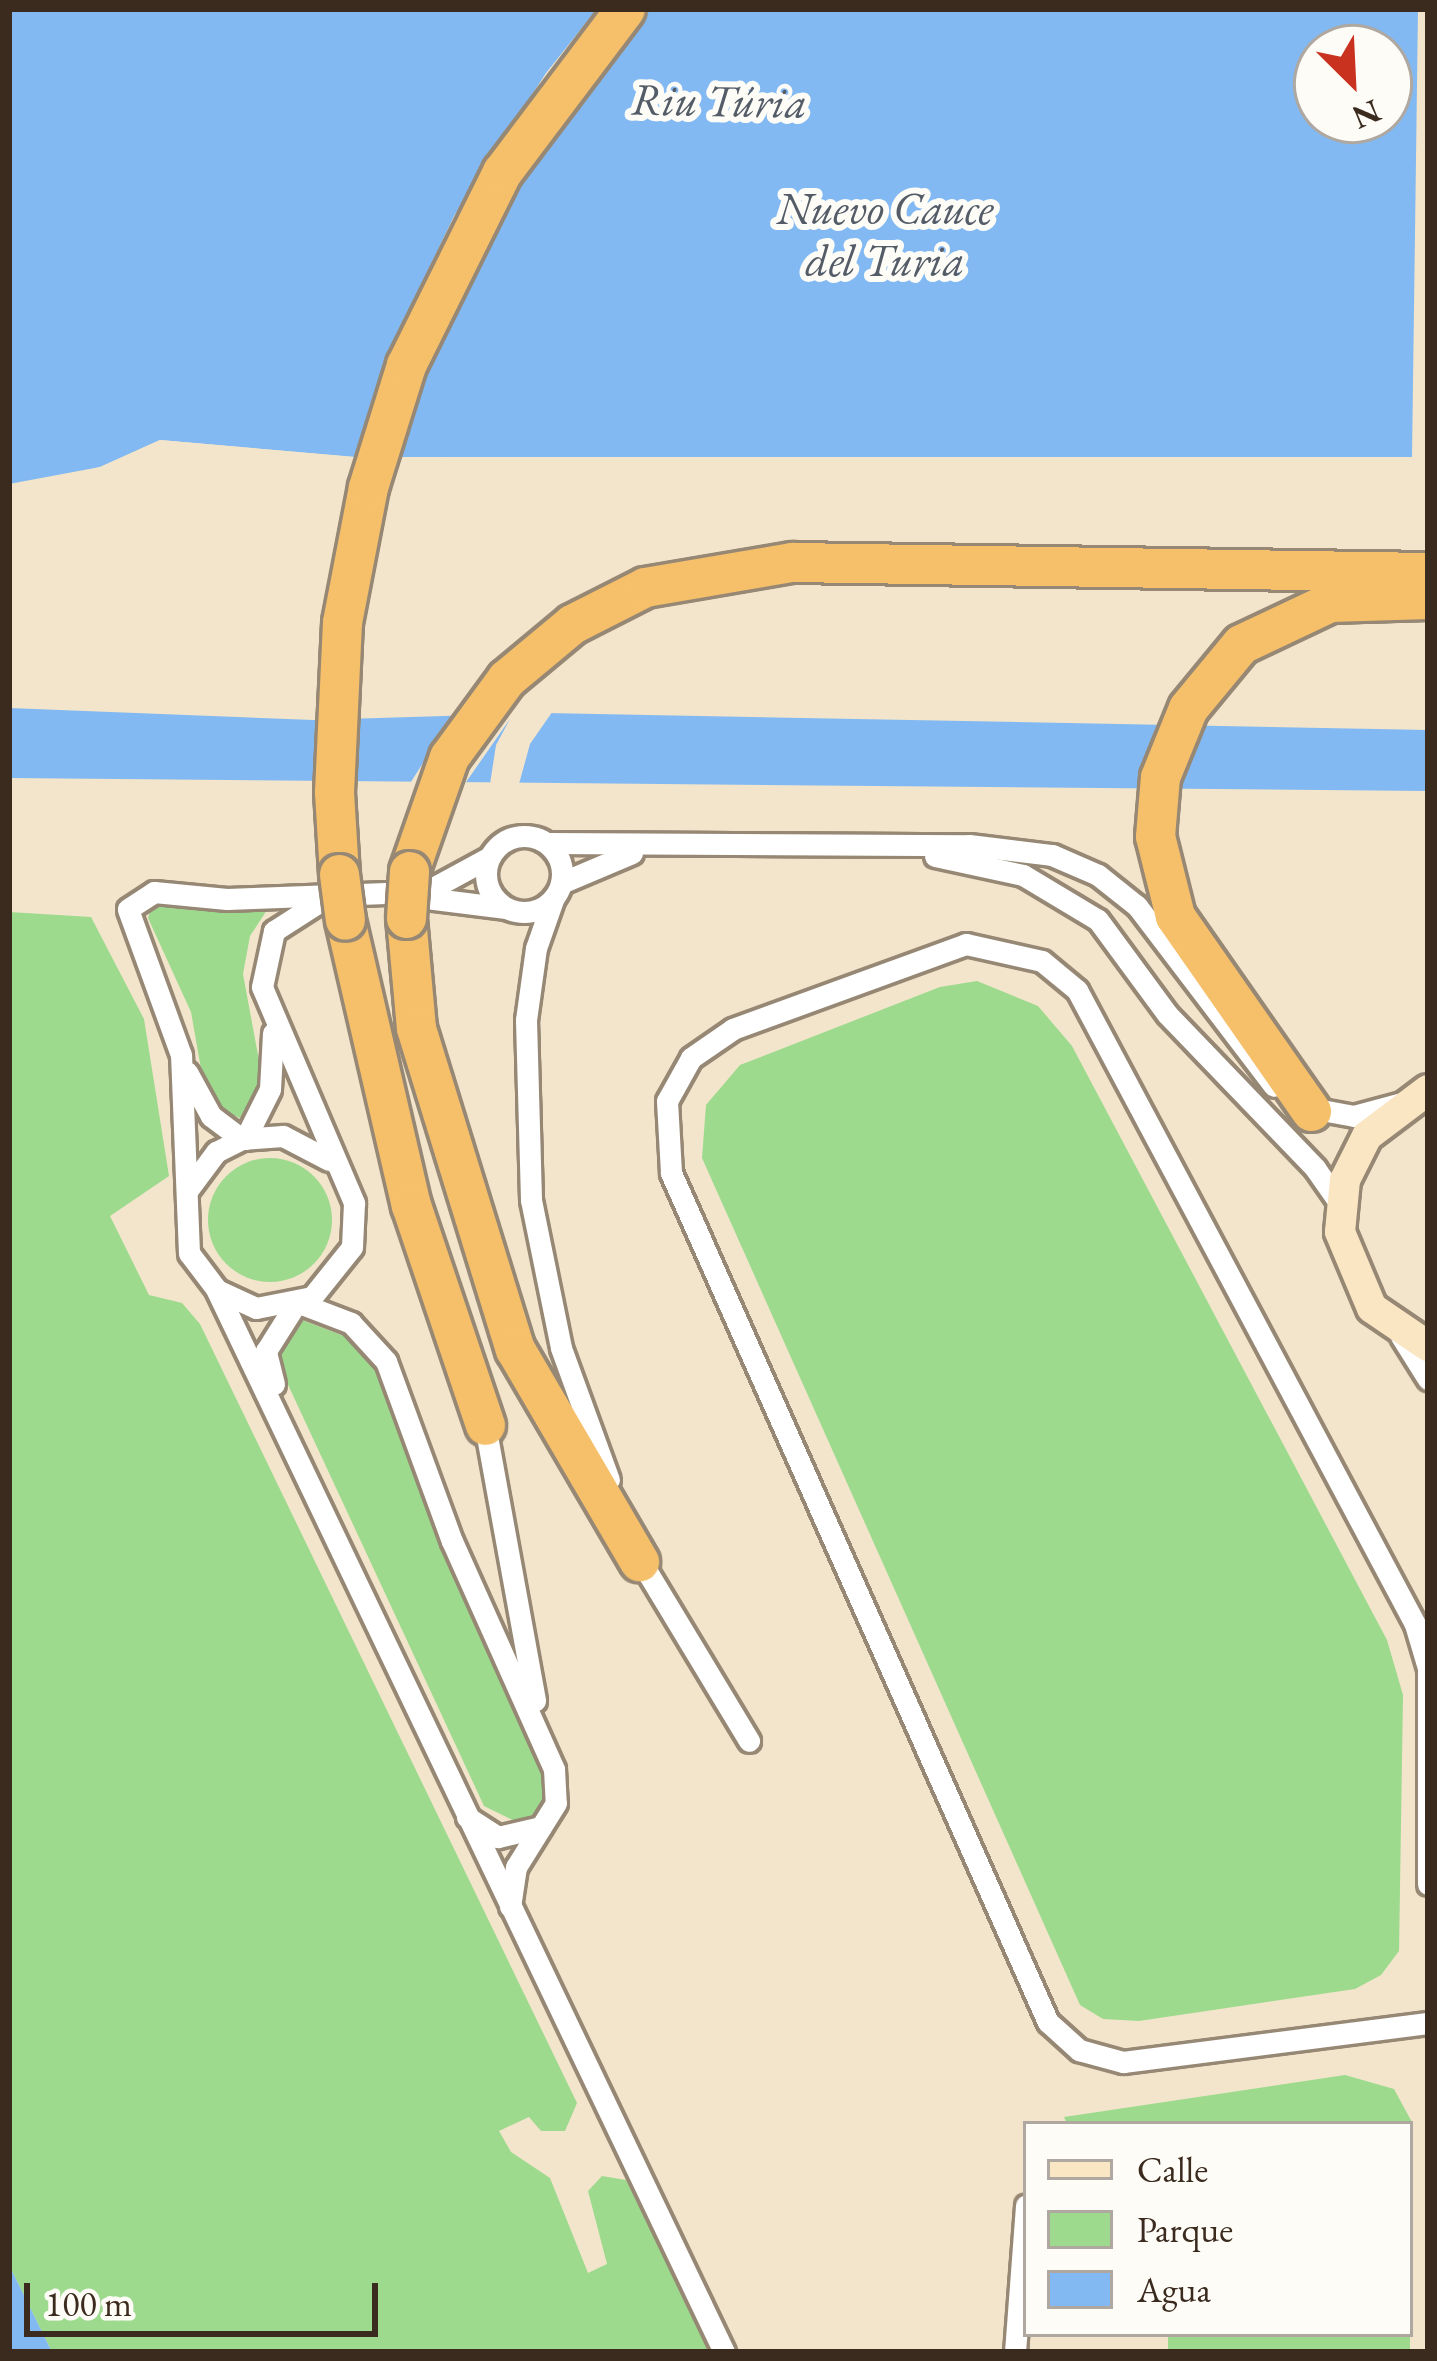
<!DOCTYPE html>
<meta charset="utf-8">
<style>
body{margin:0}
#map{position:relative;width:1437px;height:2361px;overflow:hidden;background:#f2e5cb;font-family:"EB Garamond",serif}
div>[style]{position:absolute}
.green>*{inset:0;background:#9dda8e;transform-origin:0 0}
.round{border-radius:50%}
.water>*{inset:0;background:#82b9f2}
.pier>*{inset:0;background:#f2e5cb}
.roads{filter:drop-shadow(3px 0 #968874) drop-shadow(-3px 0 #968874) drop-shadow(0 3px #968874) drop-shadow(0 -3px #968874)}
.street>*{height:21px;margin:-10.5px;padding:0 10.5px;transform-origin:10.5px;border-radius:10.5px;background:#fff}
.street>.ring{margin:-10.5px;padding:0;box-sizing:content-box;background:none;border:21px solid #fff;border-radius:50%}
.secondary>*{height:30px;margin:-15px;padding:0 15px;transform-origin:15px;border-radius:15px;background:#fbe6c4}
.highway>*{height:39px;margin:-19.5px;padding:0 19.5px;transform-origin:19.5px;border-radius:19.5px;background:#f6c06b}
.bridges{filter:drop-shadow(3px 0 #968874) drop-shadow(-3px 0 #968874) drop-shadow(0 3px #968874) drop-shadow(0 -3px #968874)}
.highway-bridge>*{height:39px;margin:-19.5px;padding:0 19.5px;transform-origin:19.5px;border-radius:19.5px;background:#f6c06b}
span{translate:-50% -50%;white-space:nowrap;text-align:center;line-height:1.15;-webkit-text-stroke:12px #fdfcf7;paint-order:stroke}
.water-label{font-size:45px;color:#545c68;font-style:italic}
.frame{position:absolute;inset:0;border:12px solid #3b2a1e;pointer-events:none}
.legend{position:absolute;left:1023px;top:2121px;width:390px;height:216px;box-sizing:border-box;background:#fdfcf7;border:3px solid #afa8a0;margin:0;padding:15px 21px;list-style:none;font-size:36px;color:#3b2a1e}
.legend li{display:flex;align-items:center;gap:24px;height:60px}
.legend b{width:60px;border:3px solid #afa8a0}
.north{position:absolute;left:1293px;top:24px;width:120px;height:120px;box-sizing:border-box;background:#fdfcf7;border:3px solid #afa8a0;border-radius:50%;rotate:156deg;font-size:33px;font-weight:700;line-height:48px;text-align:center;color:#3b2a1e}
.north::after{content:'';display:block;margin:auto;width:42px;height:54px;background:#c8321e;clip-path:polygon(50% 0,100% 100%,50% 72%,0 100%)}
.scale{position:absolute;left:24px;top:2283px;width:354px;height:54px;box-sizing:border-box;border:6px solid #3b2a1e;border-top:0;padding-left:15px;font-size:36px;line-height:42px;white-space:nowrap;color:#3b2a1e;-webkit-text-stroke:9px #fdfcf7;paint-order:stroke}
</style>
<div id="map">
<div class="green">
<div style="clip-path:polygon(152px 904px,267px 910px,250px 936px,243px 974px,263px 1082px,240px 1118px,221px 1110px,204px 1086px,191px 1012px,148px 918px)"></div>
<div style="clip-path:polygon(9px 912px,91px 917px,144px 1019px,169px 1176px,110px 1216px,149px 1295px,182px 1303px,200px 1324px,577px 2103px,565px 2131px,541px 2131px,529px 2117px,499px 2131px,511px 2152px,550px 2178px,588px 2273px,607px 2264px,588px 2191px,602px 2176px,626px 2180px,711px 2352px,52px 2352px,9px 2265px)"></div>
<div style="clip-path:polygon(977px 981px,1038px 1006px,1072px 1046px,1387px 1640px,1403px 1695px,1399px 1951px,1381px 1975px,1355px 1989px,1139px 2021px,1103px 2019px,1080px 2005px,702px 1158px,706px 1105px,740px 1065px,940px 987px)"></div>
<div class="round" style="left:208px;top:1158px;width:124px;height:124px"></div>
<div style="clip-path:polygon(302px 1320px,360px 1342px,378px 1362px,448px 1562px,548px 1787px,537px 1812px,519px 1823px,484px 1806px,283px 1374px,280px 1349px)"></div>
<div style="clip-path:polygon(1345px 2075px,1394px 2089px,1413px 2124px,1413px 2151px,1410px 2124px,1067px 2124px,1064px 2117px)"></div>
<div style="left:1168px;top:2334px;width:242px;height:20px"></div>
</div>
<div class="water">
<div style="clip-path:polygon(evenodd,9px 9px,1428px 9px,1428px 459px,353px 457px,160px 440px,100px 467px,9px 484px,9px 9px,1317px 48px,1389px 48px,1389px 120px,1317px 120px,1317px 48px)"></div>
<div style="clip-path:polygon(9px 708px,313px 720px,545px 713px,1428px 730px,1428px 791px,9px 778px)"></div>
<div style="clip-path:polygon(9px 2265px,52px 2352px,9px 2352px)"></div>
</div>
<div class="pier">
<div style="clip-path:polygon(597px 9px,650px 9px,515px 186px,429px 360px,398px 457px,1412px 457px,1418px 9px,1428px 9px,1428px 465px,353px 463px,161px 446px,102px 473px,9px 490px,100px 467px,160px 440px,356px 457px,396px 338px,454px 216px,546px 73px)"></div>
<div style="clip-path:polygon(555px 708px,530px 744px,519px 784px,490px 784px,496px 745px,510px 719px,464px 785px,409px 785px,455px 713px)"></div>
</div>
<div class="roads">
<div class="street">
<div class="ring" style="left:486px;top:836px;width:55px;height:55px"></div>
<div style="left:547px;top:843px;width:422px;rotate:0.3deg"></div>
<div style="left:969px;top:845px;width:84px;rotate:6.9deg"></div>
<div style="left:1052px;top:855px;width:50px;rotate:23.5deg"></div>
<div style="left:1098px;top:875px;width:50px;rotate:38.5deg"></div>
<div style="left:1137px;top:906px;width:226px;rotate:52.7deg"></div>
<div style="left:935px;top:856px;width:90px;rotate:12.2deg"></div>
<div style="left:1023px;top:875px;width:87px;rotate:31deg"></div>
<div style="left:1098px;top:920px;width:117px;rotate:53.7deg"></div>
<div style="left:1167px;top:1014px;width:214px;rotate:46.1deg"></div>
<div style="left:1315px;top:1168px;width:44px;rotate:55.2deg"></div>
<div style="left:561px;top:883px;width:77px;rotate:-22.9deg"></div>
<div style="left:420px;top:895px;width:77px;rotate:-28.6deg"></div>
<div style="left:327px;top:897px;width:63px;rotate:147.3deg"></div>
<div style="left:274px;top:931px;width:57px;rotate:102.1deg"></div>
<div style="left:262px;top:987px;width:235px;rotate:66.9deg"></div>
<div style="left:354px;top:1203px;width:44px;rotate:92.6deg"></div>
<div style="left:352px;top:1247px;width:64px;rotate:128.7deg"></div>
<div style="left:312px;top:1297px;width:57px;rotate:168.9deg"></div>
<div style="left:256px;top:1308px;width:43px;rotate:-155.2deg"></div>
<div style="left:217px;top:1290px;width:46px;rotate:-127.1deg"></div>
<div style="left:189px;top:1253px;width:198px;rotate:-92.3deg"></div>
<div style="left:181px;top:1055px;width:155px;rotate:-110deg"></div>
<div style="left:128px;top:909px;width:31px;rotate:-33deg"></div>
<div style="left:154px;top:892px;width:73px;rotate:5.5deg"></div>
<div style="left:227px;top:899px;width:159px;rotate:-2.2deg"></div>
<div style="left:386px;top:893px;width:121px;rotate:7.1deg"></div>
<div style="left:554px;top:897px;width:54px;rotate:109.4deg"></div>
<div style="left:536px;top:948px;width:73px;rotate:97.9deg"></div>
<div style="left:526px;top:1020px;width:180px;rotate:88.4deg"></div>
<div style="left:531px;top:1200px;width:151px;rotate:78.5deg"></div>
<div style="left:561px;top:1348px;width:140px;rotate:70deg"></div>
<div style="left:187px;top:1072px;width:50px;rotate:61.4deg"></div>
<div style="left:211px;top:1116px;width:38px;rotate:37deg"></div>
<div style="left:1305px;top:1107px;width:50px;rotate:10.4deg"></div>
<div style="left:1354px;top:1116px;width:50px;rotate:-15.2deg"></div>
<div style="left:245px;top:1139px;width:56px;rotate:-63.4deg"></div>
<div style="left:270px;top:1089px;width:56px;rotate:-86.9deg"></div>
<div style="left:187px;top:1191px;width:49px;rotate:-53.4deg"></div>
<div style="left:216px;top:1152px;width:28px;rotate:-27deg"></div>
<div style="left:241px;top:1139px;width:42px;rotate:-4.1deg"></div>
<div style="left:283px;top:1136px;width:52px;rotate:27.6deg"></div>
<div style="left:217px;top:1291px;width:1176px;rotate:64.46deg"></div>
<div style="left:299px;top:1303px;width:56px;rotate:21deg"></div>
<div style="left:351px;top:1323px;width:52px;rotate:47.4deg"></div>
<div style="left:386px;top:1361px;width:192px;rotate:69.9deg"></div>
<div style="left:452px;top:1541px;width:250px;rotate:65.9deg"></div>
<div style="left:554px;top:1769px;width:34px;rotate:87deg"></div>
<div style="left:556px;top:1803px;width:75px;rotate:122deg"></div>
<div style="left:516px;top:1867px;width:40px;rotate:98.5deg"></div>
<div style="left:1401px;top:1336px;width:51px;rotate:57.9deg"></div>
<div style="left:274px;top:1384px;width:34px;rotate:-104deg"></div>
<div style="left:266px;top:1351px;width:54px;rotate:-57.8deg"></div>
<div style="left:485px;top:1425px;width:280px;rotate:79.7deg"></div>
<div style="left:637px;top:1555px;width:217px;rotate:58.9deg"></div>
<div style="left:467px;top:1817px;width:37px;rotate:33deg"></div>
<div style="left:498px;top:1837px;width:44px;rotate:-13.1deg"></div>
<div style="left:1428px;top:1884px;width:216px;rotate:-90deg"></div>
<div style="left:1428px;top:1668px;width:46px;rotate:-106.5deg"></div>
<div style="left:1415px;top:1624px;width:718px;rotate:-118.06deg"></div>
<div style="left:1077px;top:990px;width:45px;rotate:-140.4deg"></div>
<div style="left:1042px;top:961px;width:78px;rotate:-167.4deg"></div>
<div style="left:966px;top:944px;width:248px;rotate:160deg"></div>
<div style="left:733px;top:1029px;width:51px;rotate:145.4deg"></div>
<div style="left:691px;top:1058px;width:49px;rotate:119.2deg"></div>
<div style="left:667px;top:1101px;width:72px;rotate:86.8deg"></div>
<div style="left:671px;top:1173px;width:929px;rotate:66.06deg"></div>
<div style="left:1048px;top:2022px;width:42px;rotate:42.1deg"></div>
<div style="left:1079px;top:2050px;width:46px;rotate:15.3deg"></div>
<div style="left:1123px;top:2062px;width:307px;rotate:-7.3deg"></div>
<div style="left:1015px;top:2352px;width:147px;rotate:-85.7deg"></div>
</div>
<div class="secondary">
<div style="left:1428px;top:1090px;width:76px;rotate:143deg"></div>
<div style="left:1367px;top:1136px;width:49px;rotate:116.6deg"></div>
<div style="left:1345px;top:1180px;width:52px;rotate:95.5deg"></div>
<div style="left:1340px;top:1232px;width:82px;rotate:67.2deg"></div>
<div style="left:1372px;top:1308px;width:68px;rotate:34.2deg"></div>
</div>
<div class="highway">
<div style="left:409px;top:871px;width:121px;rotate:-70.7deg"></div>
<div style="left:449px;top:757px;width:97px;rotate:-53.8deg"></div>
<div style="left:506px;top:679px;width:86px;rotate:-39.8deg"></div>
<div style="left:572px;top:624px;width:82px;rotate:-26.9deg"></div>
<div style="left:645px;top:587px;width:149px;rotate:-9.7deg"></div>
<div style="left:792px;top:562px;width:636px;rotate:0.9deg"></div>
<div style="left:339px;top:874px;width:82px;rotate:-93.5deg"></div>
<div style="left:334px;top:792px;width:170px;rotate:-87.3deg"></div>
<div style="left:342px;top:622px;width:137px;rotate:-79.1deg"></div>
<div style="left:368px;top:487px;width:128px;rotate:-72.7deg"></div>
<div style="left:406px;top:365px;width:216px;rotate:-63.6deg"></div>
<div style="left:502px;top:172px;width:204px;rotate:-53deg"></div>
<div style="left:406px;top:918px;width:110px;rotate:84.8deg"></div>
<div style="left:416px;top:1028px;width:336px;rotate:72.9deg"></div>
<div style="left:515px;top:1349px;width:246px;rotate:59.7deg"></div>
<div style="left:345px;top:920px;width:293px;rotate:77deg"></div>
<div style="left:411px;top:1205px;width:232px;rotate:71.4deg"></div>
<div style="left:1311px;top:1111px;width:238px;rotate:-124.9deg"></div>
<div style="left:1175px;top:916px;width:82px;rotate:-104deg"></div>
<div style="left:1155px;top:836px;width:59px;rotate:-85.2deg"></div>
<div style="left:1160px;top:777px;width:74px;rotate:-67.9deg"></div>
<div style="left:1188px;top:708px;width:83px;rotate:-50.4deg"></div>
<div style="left:1241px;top:644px;width:98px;rotate:-25.3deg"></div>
<div style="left:1330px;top:602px;width:98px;rotate:-1.8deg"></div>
</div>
</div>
<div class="bridges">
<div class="highway-bridge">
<div style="left:339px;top:874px;width:46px;rotate:82.6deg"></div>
<div style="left:406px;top:918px;width:47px;rotate:-86.3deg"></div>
</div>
</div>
<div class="water-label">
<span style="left:719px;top:101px;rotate:1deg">Riu Túria</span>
<span style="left:885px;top:235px">Nuevo Cauce<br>del Turia</span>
</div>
<div class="frame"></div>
<ul class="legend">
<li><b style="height:15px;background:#fbe6c4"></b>Calle</li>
<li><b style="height:33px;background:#9dda8e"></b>Parque</li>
<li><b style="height:33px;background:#82b9f2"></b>Agua</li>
</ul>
<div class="north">N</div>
<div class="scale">100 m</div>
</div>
